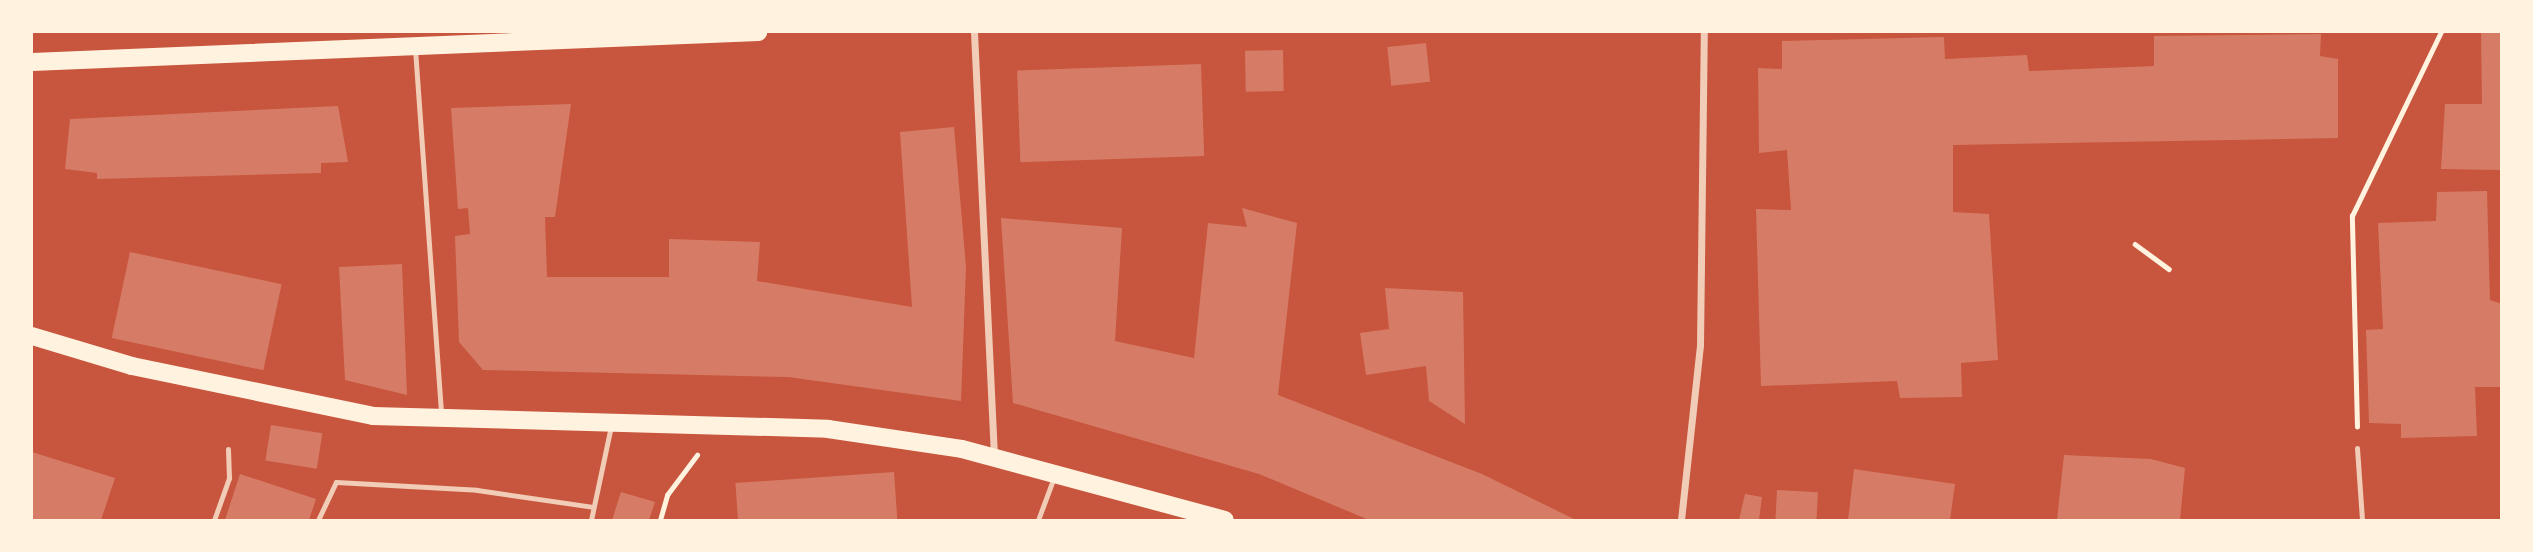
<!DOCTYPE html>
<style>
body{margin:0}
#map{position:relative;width:2533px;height:552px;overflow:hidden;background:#c8553d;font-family:"Open Sans",sans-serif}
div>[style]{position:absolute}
.building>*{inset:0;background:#d67c66;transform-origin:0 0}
.path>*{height:4.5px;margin:-2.25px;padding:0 2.25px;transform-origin:2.25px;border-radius:2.25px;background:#fff3e0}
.service>*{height:5px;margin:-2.5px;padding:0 2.5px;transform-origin:2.5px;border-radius:2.5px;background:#f1ccb7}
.minor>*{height:7px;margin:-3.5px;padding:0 3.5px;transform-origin:3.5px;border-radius:3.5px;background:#f1ccb7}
.primary>*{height:18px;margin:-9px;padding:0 9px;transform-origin:9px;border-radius:9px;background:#fff3e0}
span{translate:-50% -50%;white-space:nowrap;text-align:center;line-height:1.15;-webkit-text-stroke:5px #fff3e0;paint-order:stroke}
.frame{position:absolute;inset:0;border:33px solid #fff3e0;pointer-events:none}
</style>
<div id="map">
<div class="building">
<div style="clip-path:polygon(2481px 32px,2502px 32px,2500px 170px,2441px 169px,2445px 104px,2482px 104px)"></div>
<div style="clip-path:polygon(2321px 34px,2320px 56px,2338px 59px,2338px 138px,1953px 145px,1953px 212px,1989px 214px,1998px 360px,1961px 363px,1962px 397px,1900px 398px,1897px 381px,1761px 386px,1756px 209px,1791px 210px,1787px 150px,1759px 153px,1758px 68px,1782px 69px,1782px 41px,1944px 37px,1945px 59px,2027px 55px,2029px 71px,2154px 66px,2154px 36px)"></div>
<div style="left:1426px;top:43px;width:39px;height:39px;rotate:84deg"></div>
<div style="left:1283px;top:50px;width:41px;height:38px;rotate:89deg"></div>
<div style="left:1201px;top:64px;width:92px;height:184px;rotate:88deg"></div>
<div style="clip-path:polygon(571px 104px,555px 217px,545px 217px,547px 277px,669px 277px,669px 239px,760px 242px,757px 281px,912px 307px,900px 132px,954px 127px,966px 267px,961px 401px,788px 377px,483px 370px,459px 342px,455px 236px,470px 234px,468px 208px,458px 209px,451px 108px)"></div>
<div style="clip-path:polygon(338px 106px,348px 162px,321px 163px,321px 173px,97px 179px,97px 173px,65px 169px,70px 119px)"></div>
<div style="clip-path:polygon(2487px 191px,2490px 300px,2502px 304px,2502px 387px,2475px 387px,2477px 436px,2401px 438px,2401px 424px,2369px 423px,2366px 330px,2383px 329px,2378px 223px,2436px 221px,2437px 192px)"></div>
<div style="clip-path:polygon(1242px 208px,1297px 223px,1278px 395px,1482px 474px,1576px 520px,1369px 520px,1259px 474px,1013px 403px,1001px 218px,1122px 228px,1115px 341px,1194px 358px,1208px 223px,1247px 227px)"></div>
<div style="left:130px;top:252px;width:155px;height:88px;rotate:12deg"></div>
<div style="clip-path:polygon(402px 264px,407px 395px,345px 380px,339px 267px)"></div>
<div style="clip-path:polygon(1385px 288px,1463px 292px,1465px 424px,1429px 401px,1426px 366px,1366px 375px,1360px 333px,1389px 329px)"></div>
<div style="left:271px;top:425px;width:52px;height:36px;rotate:9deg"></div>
<div style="clip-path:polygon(32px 452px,115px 478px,101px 520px,32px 520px)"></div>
<div style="clip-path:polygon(2064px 455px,2151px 459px,2185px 468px,2180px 520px,2057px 520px)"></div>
<div style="clip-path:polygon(1854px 469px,1955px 484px,1950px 520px,1848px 520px)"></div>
<div style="left:894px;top:472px;width:48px;height:159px;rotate:86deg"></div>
<div style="clip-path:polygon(240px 474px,316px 499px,309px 520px,225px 520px)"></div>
<div style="left:1777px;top:490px;width:41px;height:30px;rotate:3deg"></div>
<div style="clip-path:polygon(621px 492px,655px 502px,649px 520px,612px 520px)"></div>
<div style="clip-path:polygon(1745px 494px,1762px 497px,1759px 520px,1739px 520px)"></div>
</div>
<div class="path">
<div style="left:2135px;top:244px;width:42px;rotate:36.3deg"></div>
<div style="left:2357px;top:427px;width:211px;rotate:-91.4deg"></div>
<div style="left:2352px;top:216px;width:204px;rotate:-64.2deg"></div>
<div style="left:660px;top:520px;width:26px;rotate:-74deg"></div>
<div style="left:667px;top:495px;width:50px;rotate:-53.1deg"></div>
</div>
<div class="service">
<div style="left:415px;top:49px;width:368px;rotate:85.9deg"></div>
<div style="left:2357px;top:448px;width:72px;rotate:86deg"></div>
<div style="left:214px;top:520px;width:45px;rotate:-70.3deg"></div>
<div style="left:229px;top:478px;width:29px;rotate:-92deg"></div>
<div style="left:318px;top:520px;width:42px;rotate:-64.7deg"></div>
<div style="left:336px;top:482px;width:141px;rotate:3.2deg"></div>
<div style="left:477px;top:490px;width:117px;rotate:8.3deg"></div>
<div style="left:591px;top:520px;width:96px;rotate:-78deg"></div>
<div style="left:1038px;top:520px;width:46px;rotate:-69.6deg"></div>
</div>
<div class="minor">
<div style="left:974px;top:32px;width:423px;rotate:87.3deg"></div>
<div style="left:1681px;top:520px;width:176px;rotate:-83.8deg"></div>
<div style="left:1700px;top:345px;width:313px;rotate:-89.3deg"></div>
</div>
<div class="primary">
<div style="left:32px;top:62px;width:727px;rotate:-2.37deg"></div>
<div style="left:32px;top:336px;width:104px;rotate:16.7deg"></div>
<div style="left:132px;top:366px;width:246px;rotate:11.7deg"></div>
<div style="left:373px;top:416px;width:455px;rotate:1.6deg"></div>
<div style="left:828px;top:429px;width:135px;rotate:8.5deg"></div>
<div style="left:962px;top:449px;width:272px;rotate:15.1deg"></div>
</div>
<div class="frame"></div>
</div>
